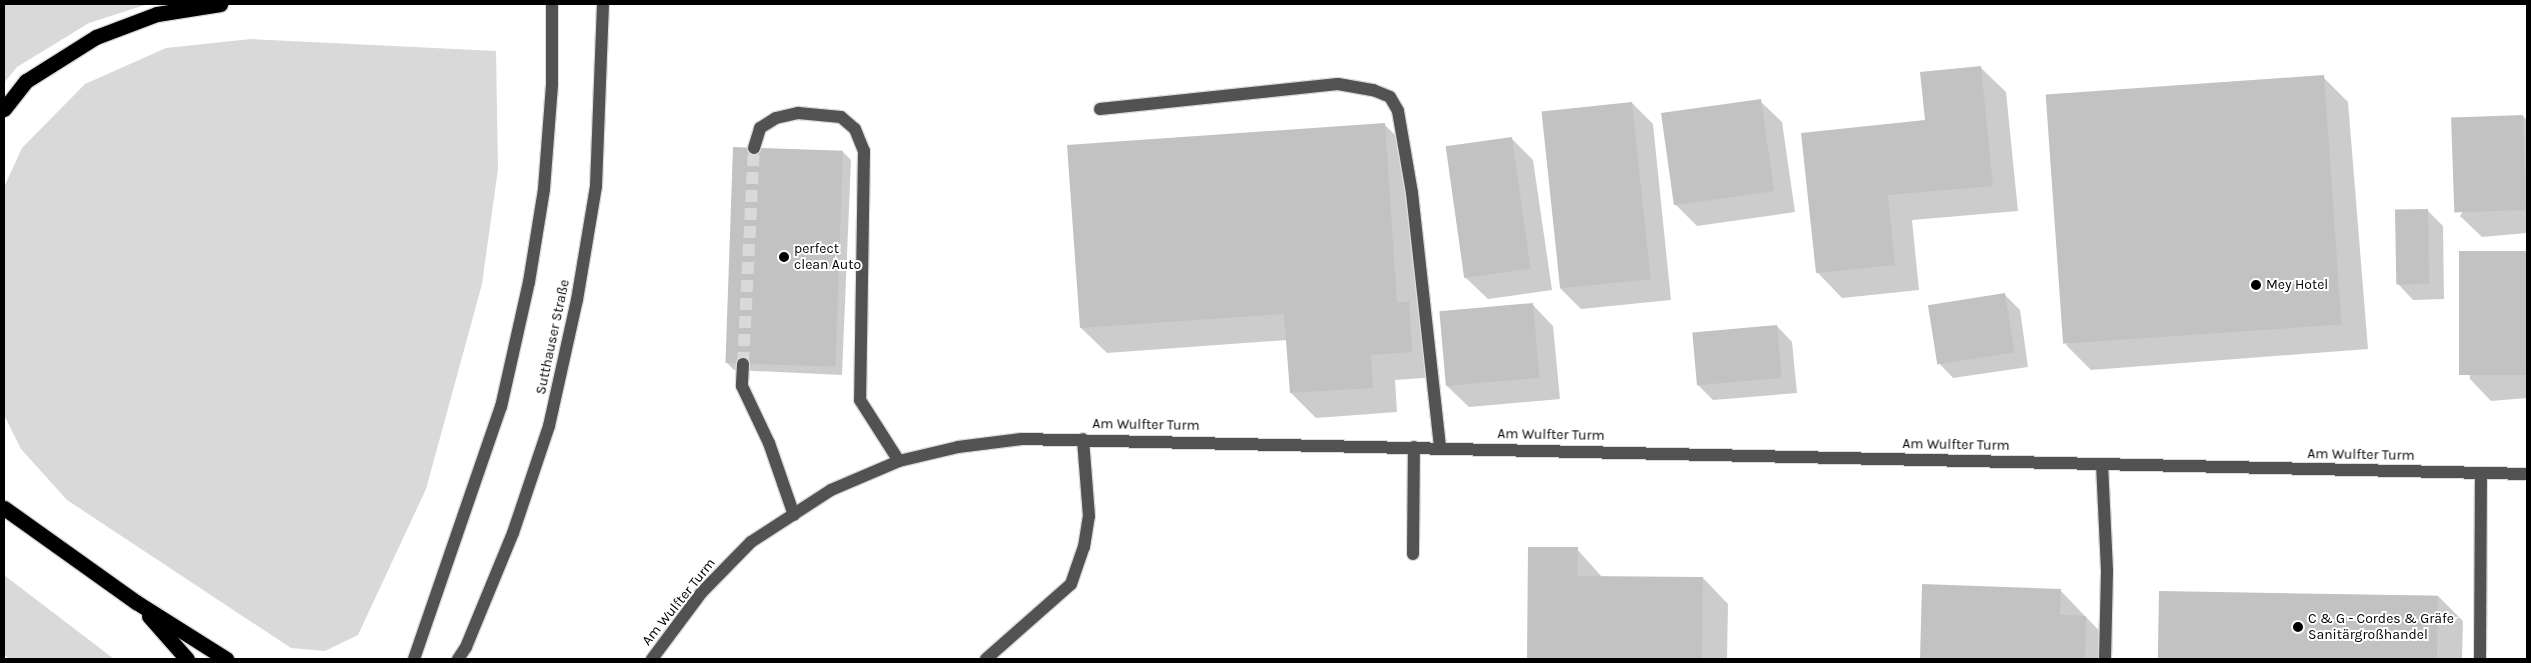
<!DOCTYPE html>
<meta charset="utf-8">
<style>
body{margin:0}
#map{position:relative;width:2531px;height:663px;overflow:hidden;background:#fff;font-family:Karla,sans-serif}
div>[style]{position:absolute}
.green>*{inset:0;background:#d9d9d9}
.shadow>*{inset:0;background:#0003}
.building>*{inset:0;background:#c2c2c2;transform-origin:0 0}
.minor-tunnel>*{height:12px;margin-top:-6px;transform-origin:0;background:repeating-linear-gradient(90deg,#d9d9d9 0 12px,transparent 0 18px)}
.roads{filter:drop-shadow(1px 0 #dbdbdb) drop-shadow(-1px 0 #dbdbdb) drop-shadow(0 1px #dbdbdb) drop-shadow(0 -1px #dbdbdb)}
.minor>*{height:12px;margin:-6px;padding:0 6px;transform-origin:6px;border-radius:6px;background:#525252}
.highway>*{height:15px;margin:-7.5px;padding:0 7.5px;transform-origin:7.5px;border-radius:7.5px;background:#000}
.dots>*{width:14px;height:14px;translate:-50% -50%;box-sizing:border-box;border:2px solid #fff;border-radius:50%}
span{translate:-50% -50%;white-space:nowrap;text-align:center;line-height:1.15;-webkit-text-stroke:4px #fff;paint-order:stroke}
.poi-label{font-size:14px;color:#000}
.left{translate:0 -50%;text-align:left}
.street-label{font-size:14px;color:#000}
.frame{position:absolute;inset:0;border:5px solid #000;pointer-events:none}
</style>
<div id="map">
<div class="green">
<div style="clip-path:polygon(4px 4px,135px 4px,145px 5px,89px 23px,17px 67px,4px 83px)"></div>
<div style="clip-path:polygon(251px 39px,496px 51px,498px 169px,482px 284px,426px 489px,358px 635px,325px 651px,291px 648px,67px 500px,21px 449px,4px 415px,4px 187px,22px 148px,85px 84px,166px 48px)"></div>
<div style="clip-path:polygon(4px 575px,114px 659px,9px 659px,4px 655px)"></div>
</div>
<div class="shadow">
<div style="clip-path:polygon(1980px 67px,2006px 92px,2018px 211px,1912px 220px,1919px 290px,1842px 298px,1817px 272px)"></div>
<div style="clip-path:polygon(2323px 77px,2348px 102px,2368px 349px,2091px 370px,2066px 345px)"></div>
<div style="clip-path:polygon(1760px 101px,1782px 122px,1795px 212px,1697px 226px,1676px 205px)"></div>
<div style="clip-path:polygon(1632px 103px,1653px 124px,1671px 300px,1581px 309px,1560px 288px)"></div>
<div style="clip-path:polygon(2523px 116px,2527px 120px,2527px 233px,2482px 237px,2460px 216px)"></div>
<div style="clip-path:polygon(1384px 124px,1409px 149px,1421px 315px,1434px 328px,1437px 377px,1395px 380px,1397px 412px,1316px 418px,1291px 393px,1287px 340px,1107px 353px,1081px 328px)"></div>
<div style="clip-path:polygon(1512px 139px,1533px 160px,1552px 290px,1488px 299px,1466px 278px)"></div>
<div style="clip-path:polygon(843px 152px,851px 160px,842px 375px,734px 370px,726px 362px)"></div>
<div style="clip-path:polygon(2427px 210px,2443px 226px,2444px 299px,2413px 300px,2398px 284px)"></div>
<div style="clip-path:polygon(2527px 252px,2527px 398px,2491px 401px,2470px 379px,2460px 257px)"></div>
<div style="clip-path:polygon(2004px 294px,2020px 310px,2028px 367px,1953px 378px,1938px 362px)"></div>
<div style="clip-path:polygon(1532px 304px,1553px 326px,1560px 399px,1469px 407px,1447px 386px)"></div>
<div style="clip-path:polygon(1777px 326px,1792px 342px,1797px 393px,1713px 400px,1698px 385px)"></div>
<div style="clip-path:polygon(1529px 548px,1577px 549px,1602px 577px,1703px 578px,1728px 604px,1727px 659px,1528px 659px)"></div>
<div style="clip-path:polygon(1923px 586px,2060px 590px,2111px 643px,2111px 659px,1921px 659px)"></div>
<div style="clip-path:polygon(2160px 592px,2438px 596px,2463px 621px,2462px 659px,2159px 659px)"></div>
</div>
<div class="building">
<div style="clip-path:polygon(1981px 66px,1993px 186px,1888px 195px,1895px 265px,1816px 273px,1801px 133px,1925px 120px,1920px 72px)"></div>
<div style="left:2324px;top:75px;width:250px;height:279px;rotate:86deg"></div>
<div style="left:1761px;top:99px;width:93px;height:101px;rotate:82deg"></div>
<div style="left:1632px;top:102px;width:178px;height:91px;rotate:84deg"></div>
<div style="left:2523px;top:115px;width:95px;height:72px;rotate:88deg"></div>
<div style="clip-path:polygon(1385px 123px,1397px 303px,1409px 301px,1412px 352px,1371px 355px,1373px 388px,1290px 393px,1284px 314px,1080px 328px,1067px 145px)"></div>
<div style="left:1512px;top:137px;width:133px;height:67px;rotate:82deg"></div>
<div style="left:733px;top:147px;width:110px;height:216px;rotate:2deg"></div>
<div style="left:2428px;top:209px;width:75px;height:33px;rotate:89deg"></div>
<div style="left:2527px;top:251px;width:124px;height:68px;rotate:90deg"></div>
<div style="left:2005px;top:293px;width:60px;height:78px;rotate:81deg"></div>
<div style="left:1533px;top:303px;width:75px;height:94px;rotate:85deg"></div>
<div style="left:1777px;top:325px;width:53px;height:85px;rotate:85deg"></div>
<div style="clip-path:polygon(1528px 547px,1578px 547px,1577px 576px,1703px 577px,1702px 659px,1527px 659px)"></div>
<div style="clip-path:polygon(1922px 584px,2061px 589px,2060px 615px,2086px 616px,2085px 659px,1920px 659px)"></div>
<div style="left:2159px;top:591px;width:279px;height:68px;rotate:1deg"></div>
</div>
<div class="minor-tunnel">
<div style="left:743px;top:364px;width:216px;rotate:-87.1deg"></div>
</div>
<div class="roads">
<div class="minor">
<div style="left:1100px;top:109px;width:239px;rotate:-6deg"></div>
<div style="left:1338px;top:84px;width:36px;rotate:10deg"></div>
<div style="left:1373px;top:90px;width:18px;rotate:22deg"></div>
<div style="left:1390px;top:97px;width:16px;rotate:60deg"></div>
<div style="left:1398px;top:111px;width:83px;rotate:80.3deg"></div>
<div style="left:1412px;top:193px;width:256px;rotate:83.7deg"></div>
<div style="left:754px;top:148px;width:21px;rotate:-73deg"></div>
<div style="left:760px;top:128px;width:19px;rotate:-32deg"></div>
<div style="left:776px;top:118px;width:23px;rotate:-13deg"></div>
<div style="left:798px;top:113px;width:43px;rotate:5.3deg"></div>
<div style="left:841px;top:117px;width:18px;rotate:41deg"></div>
<div style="left:855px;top:129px;width:24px;rotate:68deg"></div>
<div style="left:864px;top:151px;width:249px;rotate:90.9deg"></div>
<div style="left:860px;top:400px;width:72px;rotate:57.4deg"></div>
<div style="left:743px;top:364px;width:22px;rotate:93deg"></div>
<div style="left:742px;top:386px;width:63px;rotate:64.7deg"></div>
<div style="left:769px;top:443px;width:76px;rotate:70.9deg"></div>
<div style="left:2102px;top:464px;width:107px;rotate:87.3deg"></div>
<div style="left:2107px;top:571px;width:88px;rotate:91.3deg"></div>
<div style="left:1413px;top:554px;width:107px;rotate:-89.5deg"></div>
<div style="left:414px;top:659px;width:267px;rotate:-71deg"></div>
<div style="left:501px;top:407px;width:128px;rotate:-77.4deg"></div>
<div style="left:529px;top:282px;width:94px;rotate:-80.8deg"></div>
<div style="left:544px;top:189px;width:105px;rotate:-85.6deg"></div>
<div style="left:552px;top:84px;width:80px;rotate:-90deg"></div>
<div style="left:458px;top:659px;width:14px;rotate:-56deg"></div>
<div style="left:466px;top:647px;width:123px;rotate:-67.6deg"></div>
<div style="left:513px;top:533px;width:113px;rotate:-71.4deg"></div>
<div style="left:549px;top:426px;width:129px;rotate:-77.5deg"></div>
<div style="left:577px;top:300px;width:116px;rotate:-80.5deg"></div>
<div style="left:596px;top:186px;width:182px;rotate:-87.8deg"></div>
<div style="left:652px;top:659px;width:84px;rotate:-53.3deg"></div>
<div style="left:702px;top:592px;width:70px;rotate:-45.6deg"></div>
<div style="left:751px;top:542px;width:95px;rotate:-33deg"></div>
<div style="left:831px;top:490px;width:74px;rotate:-23.1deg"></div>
<div style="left:899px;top:461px;width:61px;rotate:-13.3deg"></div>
<div style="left:958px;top:447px;width:64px;rotate:-7.2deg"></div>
<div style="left:1021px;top:439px;width:1506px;rotate:1.33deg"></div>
<div style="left:986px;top:659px;width:113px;rotate:-41.4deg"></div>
<div style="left:1071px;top:584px;width:39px;rotate:-71deg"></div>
<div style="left:1084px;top:547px;width:31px;rotate:-81deg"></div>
<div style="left:1089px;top:516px;width:77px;rotate:-94.5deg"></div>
<div style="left:2480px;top:659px;width:186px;rotate:-89.7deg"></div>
</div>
<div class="highway">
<div style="left:4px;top:109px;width:36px;rotate:-52deg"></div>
<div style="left:26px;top:81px;width:83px;rotate:-32.2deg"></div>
<div style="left:96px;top:37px;width:65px;rotate:-20.7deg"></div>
<div style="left:157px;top:14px;width:64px;rotate:-9deg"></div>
<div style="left:4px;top:508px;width:162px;rotate:35.5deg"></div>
<div style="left:136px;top:602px;width:107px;rotate:32.3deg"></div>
<div style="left:149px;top:616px;width:57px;rotate:48.5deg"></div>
</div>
</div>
<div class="dots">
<div style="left:784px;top:257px;background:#000"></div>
<div style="left:2256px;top:285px;background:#000"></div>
<div style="left:2298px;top:627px;background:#000"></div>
</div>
<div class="poi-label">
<span class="left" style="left:794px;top:257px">perfect<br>clean Auto</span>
<span class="left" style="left:2266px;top:285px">Mey Hotel</span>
<span class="left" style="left:2308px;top:627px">C &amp; G - Cordes &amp; Gräfe<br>Sanitärgroßhandel</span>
</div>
<div class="street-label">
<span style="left:553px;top:337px;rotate:-78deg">Sutthauser Straße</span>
<span style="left:1146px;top:425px;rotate:1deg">Am Wulfter Turm</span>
<span style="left:1551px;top:435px;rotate:1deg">Am Wulfter Turm</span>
<span style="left:1956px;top:445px;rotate:1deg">Am Wulfter Turm</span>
<span style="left:2361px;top:455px;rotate:1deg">Am Wulfter Turm</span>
<span style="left:679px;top:602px;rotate:-51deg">Am Wulfter Turm</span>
</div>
<div class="frame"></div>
</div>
